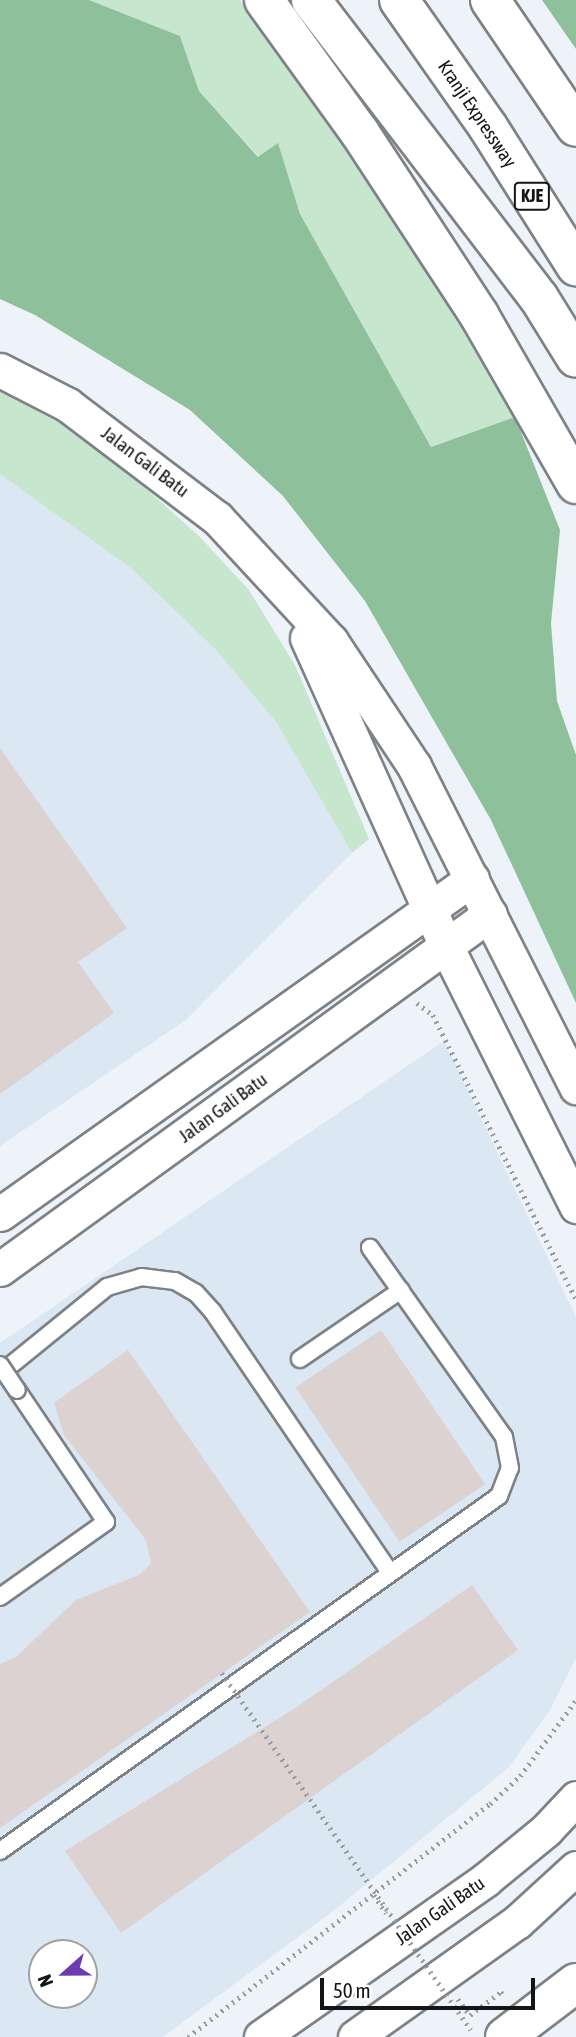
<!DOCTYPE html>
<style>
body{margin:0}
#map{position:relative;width:576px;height:2037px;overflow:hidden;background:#edf3f8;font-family:"Asap Condensed",sans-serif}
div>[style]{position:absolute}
.built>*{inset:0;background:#dbe7f2}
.green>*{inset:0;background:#c7e6ce}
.forest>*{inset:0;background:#8fc09c}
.building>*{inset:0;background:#dbd2d1;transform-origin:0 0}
.path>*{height:4.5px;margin-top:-2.25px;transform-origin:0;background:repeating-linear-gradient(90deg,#999da1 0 2px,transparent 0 7px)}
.roads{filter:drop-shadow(2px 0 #7d8287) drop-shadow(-2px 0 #7d8287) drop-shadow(0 2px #7d8287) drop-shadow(0 -2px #7d8287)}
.lane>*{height:16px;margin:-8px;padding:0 8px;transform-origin:8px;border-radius:8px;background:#fff}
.street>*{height:33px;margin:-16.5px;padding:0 16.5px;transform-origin:16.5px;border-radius:16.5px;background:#fff}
.primary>*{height:38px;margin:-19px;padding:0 19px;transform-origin:19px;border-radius:19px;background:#fff}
.highway>*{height:38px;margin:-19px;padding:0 19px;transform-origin:19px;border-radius:19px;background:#fff}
.path-bridge>*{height:4.5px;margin-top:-2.25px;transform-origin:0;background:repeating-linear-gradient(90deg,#999da1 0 2px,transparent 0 7px)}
.bridges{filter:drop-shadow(2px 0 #7d8287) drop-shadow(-2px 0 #7d8287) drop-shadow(0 2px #7d8287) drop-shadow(0 -2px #7d8287)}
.lane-bridge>*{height:16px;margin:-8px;padding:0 8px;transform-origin:8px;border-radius:8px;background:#fff}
span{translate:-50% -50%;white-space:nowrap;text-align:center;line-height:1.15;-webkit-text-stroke:5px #fff;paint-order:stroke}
.shield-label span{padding:2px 5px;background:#fff;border:2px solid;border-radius:5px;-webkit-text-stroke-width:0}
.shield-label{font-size:18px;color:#131517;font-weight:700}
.street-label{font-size:19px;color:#131517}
.north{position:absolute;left:28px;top:1939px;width:70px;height:70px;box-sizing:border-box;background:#fff;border:2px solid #a1a1a2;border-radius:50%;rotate:249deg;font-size:19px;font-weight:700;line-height:28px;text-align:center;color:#131517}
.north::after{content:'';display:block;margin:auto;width:24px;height:32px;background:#6d3ab1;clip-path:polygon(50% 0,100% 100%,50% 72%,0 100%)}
.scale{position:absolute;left:320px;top:1978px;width:215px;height:32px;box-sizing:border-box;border:4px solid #131517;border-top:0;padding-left:9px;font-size:21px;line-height:24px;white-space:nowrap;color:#131517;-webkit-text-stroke:5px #fff;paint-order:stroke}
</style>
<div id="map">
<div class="built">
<div style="clip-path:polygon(0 474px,132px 569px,216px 650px,276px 722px,352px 853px,186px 1020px,0 1146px)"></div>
<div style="clip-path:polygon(evenodd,444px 1041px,576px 1317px,576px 1658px,550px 1710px,508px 1768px,337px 1908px,163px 2037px,0 2037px,0 1343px,444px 1041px,42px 1953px,84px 1953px,84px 1995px,42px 1995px,42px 1953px)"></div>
</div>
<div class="green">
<div style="clip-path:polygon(89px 0,240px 0,360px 159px,515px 417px,431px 447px,300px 214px,278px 144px,259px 157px,199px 91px,180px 36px)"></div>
<div style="clip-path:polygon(0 391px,60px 423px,132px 476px,200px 537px,249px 590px,295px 665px,369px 839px,352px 853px,276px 722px,216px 650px,132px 569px,0 474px)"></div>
</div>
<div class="forest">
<div style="clip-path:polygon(0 0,89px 0,180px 36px,199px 91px,258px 157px,278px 143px,300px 214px,431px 447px,515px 417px,560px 530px,551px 623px,557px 701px,576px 755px,576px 1003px,491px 820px,365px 601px,283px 496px,190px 410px,35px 315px,0 299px)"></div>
<div style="clip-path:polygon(542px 0,576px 0,576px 49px)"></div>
</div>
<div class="building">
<div style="clip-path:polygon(0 748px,127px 928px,78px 962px,114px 1013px,0 1094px)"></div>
<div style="left:381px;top:1330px;width:186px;height:103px;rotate:56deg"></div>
<div style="clip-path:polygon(128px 1350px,310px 1612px,0 1828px,0 1664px,16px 1657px,76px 1600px,139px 1575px,151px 1563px,146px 1540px,64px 1435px,54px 1403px)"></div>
<div style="clip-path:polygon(472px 1585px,518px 1650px,121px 1933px,65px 1851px,297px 1707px)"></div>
</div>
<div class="path">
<div style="left:417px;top:1003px;width:20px;rotate:37deg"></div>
<div style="left:433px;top:1015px;width:318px;rotate:63.3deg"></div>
<div style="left:374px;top:1895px;width:22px;rotate:56deg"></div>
<div style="left:458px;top:1999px;width:20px;rotate:53deg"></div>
<div style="left:470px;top:2015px;width:39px;rotate:-37deg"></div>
<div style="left:501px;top:1992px;width:6px;rotate:51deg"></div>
<div style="left:188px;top:2037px;width:381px;rotate:-37.7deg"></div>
<div style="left:490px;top:1804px;width:41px;rotate:-43deg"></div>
<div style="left:520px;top:1776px;width:94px;rotate:-53.6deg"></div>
</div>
<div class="roads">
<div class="lane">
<div style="left:300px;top:1359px;width:122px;rotate:-34.3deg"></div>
<div style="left:0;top:1374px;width:138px;rotate:-39.1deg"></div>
<div style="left:107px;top:1287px;width:35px;rotate:-16deg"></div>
<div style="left:141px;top:1277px;width:34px;rotate:7deg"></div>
<div style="left:175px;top:1281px;width:24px;rotate:30deg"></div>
<div style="left:196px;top:1293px;width:25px;rotate:48deg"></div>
<div style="left:213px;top:1312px;width:313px;rotate:55.8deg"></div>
<div style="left:0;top:1597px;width:130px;rotate:-35.3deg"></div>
<div style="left:106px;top:1522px;width:159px;rotate:-124deg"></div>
<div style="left:0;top:1851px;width:612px;rotate:-35.43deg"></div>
<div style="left:499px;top:1496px;width:30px;rotate:-69deg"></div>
<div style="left:510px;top:1468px;width:32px;rotate:-101deg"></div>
<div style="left:504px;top:1437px;width:232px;rotate:-125.3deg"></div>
</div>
<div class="street">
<div style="left:0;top:370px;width:76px;rotate:27.2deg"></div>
<div style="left:68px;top:405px;width:187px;rotate:37.2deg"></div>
<div style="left:217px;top:518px;width:168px;rotate:47.2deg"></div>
<div style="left:331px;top:641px;width:150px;rotate:56.4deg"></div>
<div style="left:414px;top:766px;width:360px;rotate:63.2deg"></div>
<div style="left:307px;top:638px;width:338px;rotate:65.7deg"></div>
<div style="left:446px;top:946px;width:291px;rotate:63.4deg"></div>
<div style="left:0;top:1214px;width:579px;rotate:-35.37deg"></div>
<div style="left:0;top:1269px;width:605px;rotate:-35.92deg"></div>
<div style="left:261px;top:2037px;width:274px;rotate:-35deg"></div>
<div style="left:485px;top:1880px;width:79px;rotate:-39.3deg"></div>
<div style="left:546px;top:1830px;width:44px;rotate:-46.8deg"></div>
<div style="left:355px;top:2037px;width:199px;rotate:-35.4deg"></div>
<div style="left:517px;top:1922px;width:80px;rotate:-42.5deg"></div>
</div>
<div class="primary">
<div style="left:505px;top:2037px;width:89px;rotate:-37.3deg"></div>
</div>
<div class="highway">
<div style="left:264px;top:0;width:164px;rotate:54.2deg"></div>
<div style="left:360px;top:133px;width:217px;rotate:56.8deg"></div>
<div style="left:479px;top:315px;width:195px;rotate:60.1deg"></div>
<div style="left:311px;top:0;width:375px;rotate:52.6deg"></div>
<div style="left:539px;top:298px;width:70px;rotate:58.3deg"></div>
<div style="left:399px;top:0;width:155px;rotate:55deg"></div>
<div style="left:488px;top:127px;width:165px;rotate:57.7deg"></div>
<div style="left:490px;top:0;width:153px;rotate:55.9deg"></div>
</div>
</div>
<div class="path-bridge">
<div style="left:222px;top:1673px;width:435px;rotate:55.1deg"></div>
</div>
<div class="bridges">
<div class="lane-bridge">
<div style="left:0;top:1365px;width:30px;rotate:56deg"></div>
</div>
</div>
<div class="shield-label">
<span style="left:532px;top:196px">KJE</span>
</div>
<div class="street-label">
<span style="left:477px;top:114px;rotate:56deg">Kranji Expressway</span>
<span style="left:145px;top:462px;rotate:37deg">Jalan Gali Batu</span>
<span style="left:223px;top:1108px;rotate:-36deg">Jalan Gali Batu</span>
<span style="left:440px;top:1911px;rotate:-35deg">Jalan Gali Batu</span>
</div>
<div class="north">N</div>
<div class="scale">50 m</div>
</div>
